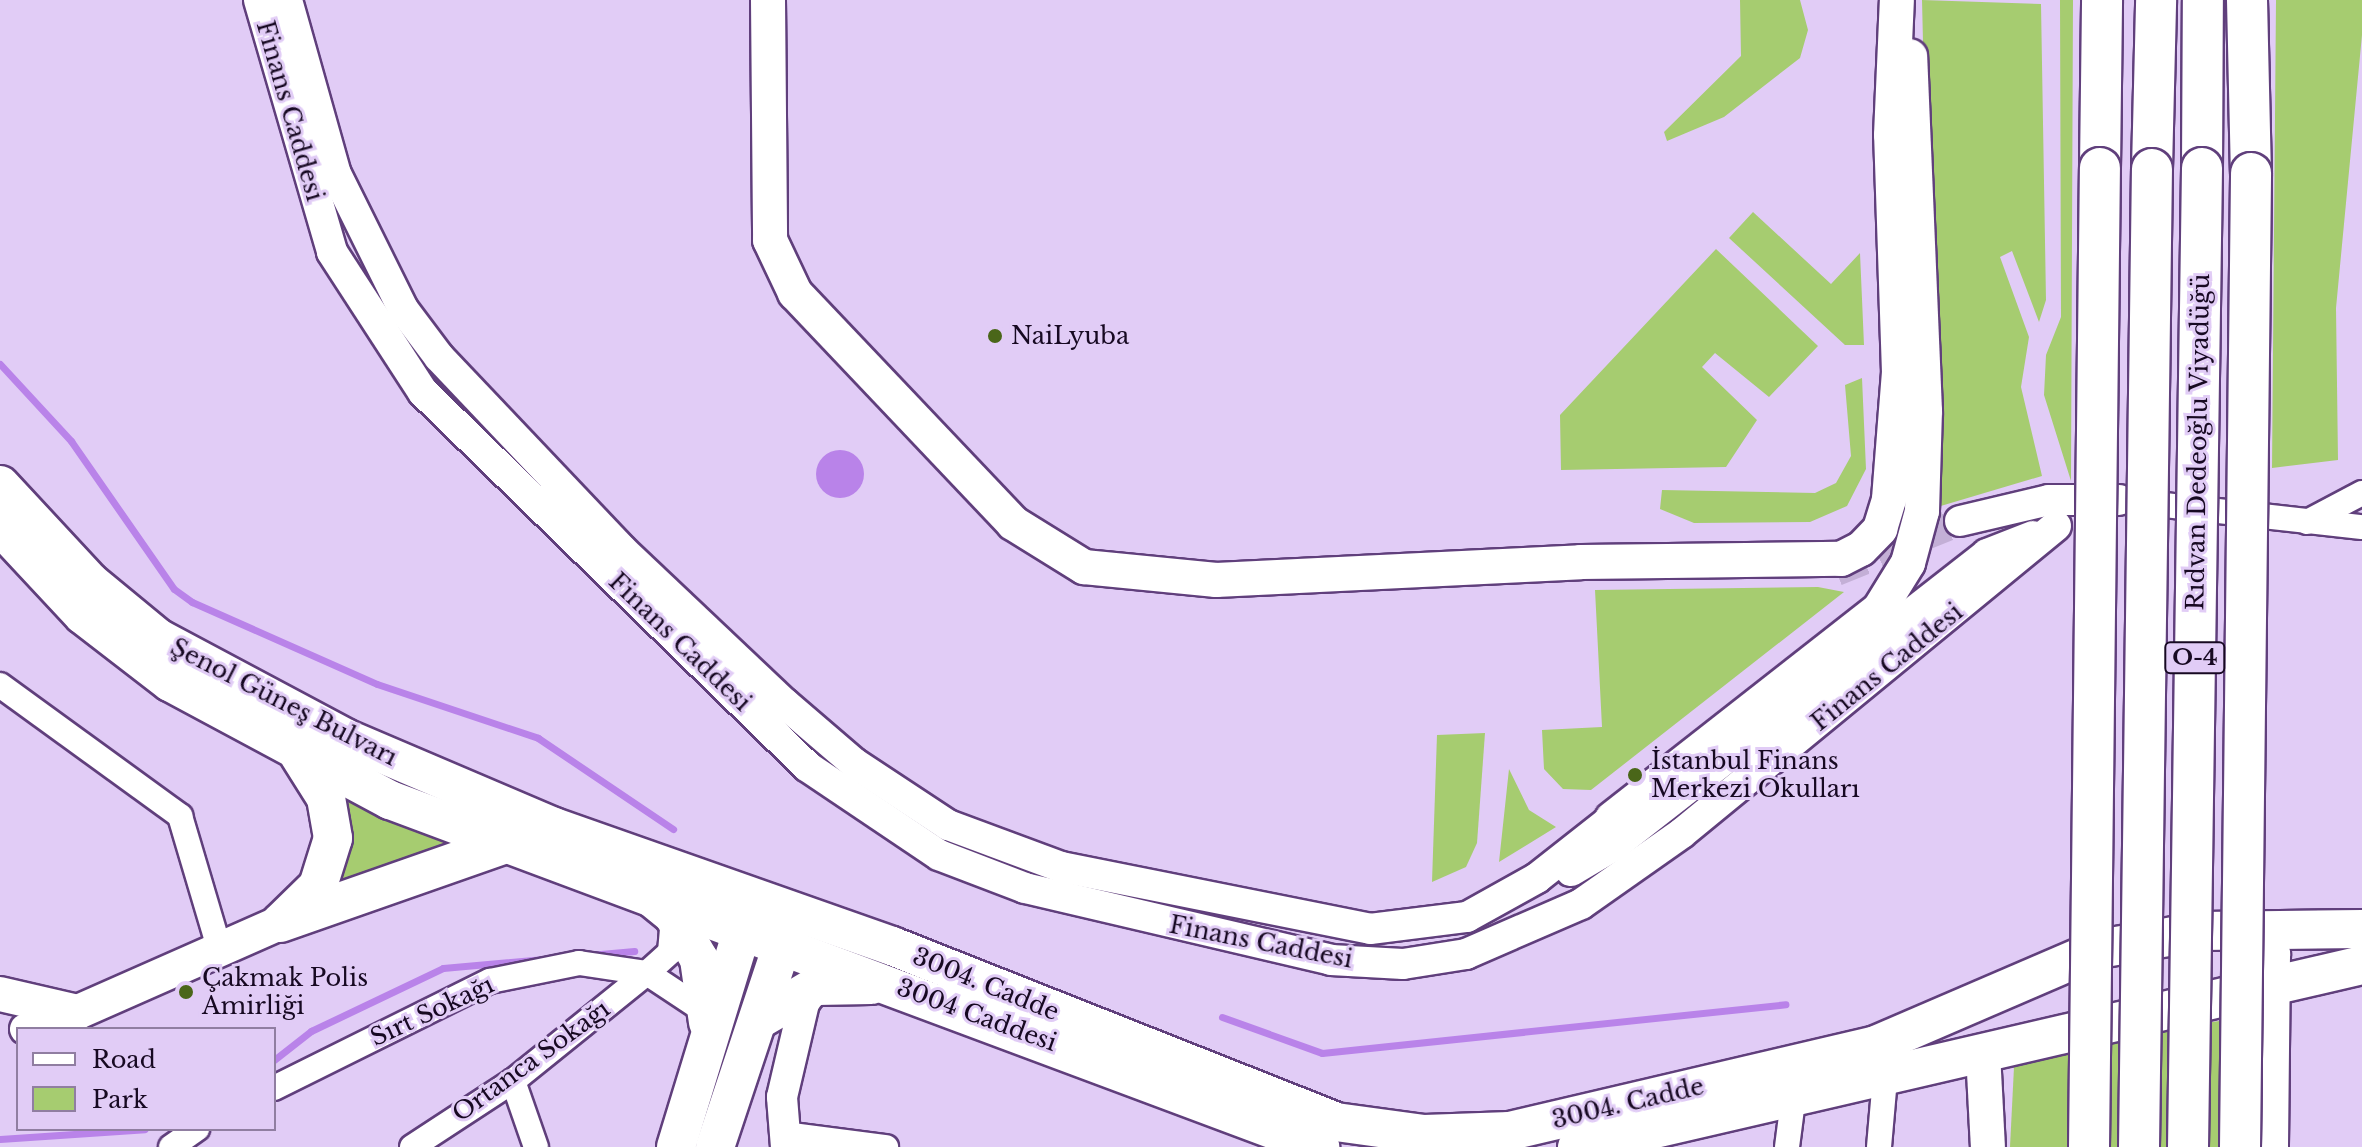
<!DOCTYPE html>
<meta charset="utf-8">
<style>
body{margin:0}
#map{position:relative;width:2362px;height:1147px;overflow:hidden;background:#e1ccf6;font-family:"Libre Baskerville",serif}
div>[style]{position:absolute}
.green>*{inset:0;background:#a6cc70}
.water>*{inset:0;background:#b983e9}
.round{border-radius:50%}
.stream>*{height:7px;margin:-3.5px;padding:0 3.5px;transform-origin:3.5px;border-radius:3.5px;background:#b983e9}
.tertiary-tunnel>*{height:30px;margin-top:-15px;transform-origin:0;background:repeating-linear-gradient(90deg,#c3afd6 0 30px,transparent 0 45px)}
.roads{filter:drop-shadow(2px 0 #603f7c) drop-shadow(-2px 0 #603f7c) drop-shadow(0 2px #603f7c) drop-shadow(0 -2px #603f7c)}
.minor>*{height:24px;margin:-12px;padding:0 12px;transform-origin:12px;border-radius:12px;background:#fff}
.tertiary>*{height:30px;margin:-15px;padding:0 15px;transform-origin:15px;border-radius:15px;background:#fff}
.secondary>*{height:34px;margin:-17px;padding:0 17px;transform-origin:17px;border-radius:17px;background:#fff}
.primary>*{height:38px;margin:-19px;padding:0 19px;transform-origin:19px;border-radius:19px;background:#fff}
.trunk>*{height:40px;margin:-20px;padding:0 20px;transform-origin:20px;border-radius:20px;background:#fff}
.bridges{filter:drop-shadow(2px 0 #603f7c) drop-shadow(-2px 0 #603f7c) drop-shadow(0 2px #603f7c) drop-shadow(0 -2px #603f7c)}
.trunk-bridge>*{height:40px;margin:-20px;padding:0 20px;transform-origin:20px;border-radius:20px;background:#fff}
.dots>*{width:22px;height:22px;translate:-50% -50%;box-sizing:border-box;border:4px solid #e1ccf6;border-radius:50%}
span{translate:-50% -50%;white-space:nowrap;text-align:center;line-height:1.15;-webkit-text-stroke:6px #e1ccf6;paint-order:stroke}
.shield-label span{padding:2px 6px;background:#e1ccf6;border:2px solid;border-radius:6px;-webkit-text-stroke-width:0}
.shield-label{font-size:22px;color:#170922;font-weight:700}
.street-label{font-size:24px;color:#170922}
.poi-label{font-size:24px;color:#170922}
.left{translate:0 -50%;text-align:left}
.legend{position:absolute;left:16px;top:1027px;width:260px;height:104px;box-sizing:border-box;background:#e1ccf6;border:2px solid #907ea1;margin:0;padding:10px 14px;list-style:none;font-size:24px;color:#170922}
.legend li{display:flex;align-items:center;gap:16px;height:40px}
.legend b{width:40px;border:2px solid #907ea1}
</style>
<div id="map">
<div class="green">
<div style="clip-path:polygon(1740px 0,1800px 0,1808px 30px,1800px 58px,1724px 117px,1667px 141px,1664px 132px,1741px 56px)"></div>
<div style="clip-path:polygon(1922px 0,2041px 4px,2046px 300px,2039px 322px,2012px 251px,2000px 257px,2029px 337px,2021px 387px,2042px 476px,1934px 508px)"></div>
<div style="clip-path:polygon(2060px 0,2073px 0,2071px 481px,2044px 395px,2046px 355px,2061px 317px)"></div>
<div style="clip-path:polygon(2276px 0,2362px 0,2362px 35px,2336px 308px,2338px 460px,2272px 468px)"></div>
<div style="clip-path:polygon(1753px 212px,1831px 284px,1860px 253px,1864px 345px,1845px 345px,1729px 238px)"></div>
<div style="clip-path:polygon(1716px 249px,1818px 346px,1769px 397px,1715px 353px,1702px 367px,1757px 420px,1726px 467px,1561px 470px,1560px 415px)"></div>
<div style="clip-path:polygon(1862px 378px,1866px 469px,1847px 506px,1810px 522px,1694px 523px,1660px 509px,1662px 490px,1815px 493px,1836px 483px,1851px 456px,1845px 385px)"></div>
<div style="clip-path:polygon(1818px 587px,1844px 592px,1591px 790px,1563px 789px,1544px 769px,1542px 730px,1602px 727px,1595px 590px)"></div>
<div style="clip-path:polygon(1485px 733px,1477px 843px,1466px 867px,1432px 882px,1437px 735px)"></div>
<div style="clip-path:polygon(1509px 769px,1529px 810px,1556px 827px,1499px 862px)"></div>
<div style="clip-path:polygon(343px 798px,442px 836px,461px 841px,338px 887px,352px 826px)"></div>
<div style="clip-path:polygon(2226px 1020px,2221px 1147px,2010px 1147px,2014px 1067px,2123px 1035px)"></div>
</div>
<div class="water">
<div class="round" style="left:816px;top:450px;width:48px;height:48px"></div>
</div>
<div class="stream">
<div style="left:0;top:364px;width:105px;rotate:47.3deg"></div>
<div style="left:71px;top:441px;width:180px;rotate:55.2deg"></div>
<div style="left:174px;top:589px;width:22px;rotate:36deg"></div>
<div style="left:192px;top:602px;width:202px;rotate:23.9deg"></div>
<div style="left:377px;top:684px;width:170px;rotate:18.5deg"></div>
<div style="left:538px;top:738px;width:163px;rotate:34deg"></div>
<div style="left:1222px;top:1017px;width:106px;rotate:19.8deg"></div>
<div style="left:1322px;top:1053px;width:466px;rotate:-6deg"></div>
<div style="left:274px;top:1060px;width:47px;rotate:-38.1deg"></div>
<div style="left:311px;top:1031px;width:146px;rotate:-25.5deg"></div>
<div style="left:443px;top:968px;width:192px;rotate:-5.1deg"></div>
<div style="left:0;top:1139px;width:145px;rotate:-3.9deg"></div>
</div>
<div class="tertiary-tunnel">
<div style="left:1836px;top:571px;width:134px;rotate:-22deg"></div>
</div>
<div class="roads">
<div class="minor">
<div style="left:2138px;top:502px;width:225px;rotate:6.4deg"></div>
<div style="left:2307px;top:522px;width:62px;rotate:-27.8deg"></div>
<div style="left:0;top:685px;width:223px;rotate:36deg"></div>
<div style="left:180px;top:816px;width:141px;rotate:73.5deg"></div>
<div style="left:513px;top:1081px;width:70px;rotate:70.8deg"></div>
<div style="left:274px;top:1088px;width:241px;rotate:-26.4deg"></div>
<div style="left:490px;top:981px;width:91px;rotate:-11.4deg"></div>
<div style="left:579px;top:963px;width:69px;rotate:8.4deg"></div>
<div style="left:647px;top:973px;width:71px;rotate:33.5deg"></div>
<div style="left:784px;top:1134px;width:103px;rotate:7.3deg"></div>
<div style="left:171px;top:1147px;width:32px;rotate:-35deg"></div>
<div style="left:412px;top:1147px;width:121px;rotate:-33.2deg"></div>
<div style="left:513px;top:1081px;width:172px;rotate:-38.9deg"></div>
<div style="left:647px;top:973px;width:31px;rotate:-42deg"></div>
<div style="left:670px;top:952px;width:34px;rotate:-85deg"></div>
<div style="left:1787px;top:1147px;width:46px;rotate:-82.6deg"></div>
<div style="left:1879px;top:1147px;width:68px;rotate:-85deg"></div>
</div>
<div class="tertiary">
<div style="left:259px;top:0;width:262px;rotate:73.8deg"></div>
<div style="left:332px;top:252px;width:167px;rotate:57deg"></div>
<div style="left:423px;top:392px;width:537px;rotate:44.25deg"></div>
<div style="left:808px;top:767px;width:158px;rotate:33.9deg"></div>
<div style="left:939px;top:855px;width:92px;rotate:21deg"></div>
<div style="left:1025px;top:888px;width:314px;rotate:13.2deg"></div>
<div style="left:1331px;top:960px;width:72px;rotate:3.2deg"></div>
<div style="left:1403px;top:964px;width:64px;rotate:-9deg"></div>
<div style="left:1466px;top:954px;width:125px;rotate:-23.5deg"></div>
<div style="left:1581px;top:904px;width:123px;rotate:-35.1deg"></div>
<div style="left:1682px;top:833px;width:484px;rotate:-39.4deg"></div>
<div style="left:287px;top:0;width:181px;rotate:74.3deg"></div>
<div style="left:336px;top:174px;width:151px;rotate:63.6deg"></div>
<div style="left:403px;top:309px;width:60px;rotate:53.1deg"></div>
<div style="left:439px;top:357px;width:265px;rotate:46.5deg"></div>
<div style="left:621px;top:549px;width:224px;rotate:43.4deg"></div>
<div style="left:784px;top:703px;width:92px;rotate:40.6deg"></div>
<div style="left:854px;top:763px;width:113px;rotate:33.4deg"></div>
<div style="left:948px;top:825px;width:121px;rotate:20.4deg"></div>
<div style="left:1061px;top:867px;width:315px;rotate:11.3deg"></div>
<div style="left:1370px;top:929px;width:98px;rotate:-7.1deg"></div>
<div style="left:1467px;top:917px;width:80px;rotate:-29.1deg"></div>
<div style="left:1537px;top:878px;width:95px;rotate:-38.2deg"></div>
<div style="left:1960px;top:521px;width:91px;rotate:-13.3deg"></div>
<div style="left:2049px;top:500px;width:70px"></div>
<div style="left:1571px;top:871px;width:51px;rotate:-30.6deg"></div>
<div style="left:1615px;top:845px;width:472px;rotate:-38deg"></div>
<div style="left:1987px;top:554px;width:49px;rotate:-21.4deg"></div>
<div style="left:25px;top:1029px;width:56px;rotate:-17.8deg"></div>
<div style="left:786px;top:1147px;width:50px;rotate:-94.6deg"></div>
<div style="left:782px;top:1097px;width:97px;rotate:-76.8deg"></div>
<div style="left:804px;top:1003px;width:21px;rotate:-55deg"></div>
</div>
<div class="secondary">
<div style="left:768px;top:0;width:240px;rotate:89.5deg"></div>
<div style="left:770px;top:240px;width:59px;rotate:64.7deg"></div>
<div style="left:795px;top:293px;width:317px;rotate:46.5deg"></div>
<div style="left:1013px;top:523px;width:84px;rotate:31.8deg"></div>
<div style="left:1084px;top:567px;width:133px;rotate:5.6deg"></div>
<div style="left:1216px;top:580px;width:365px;rotate:-2.8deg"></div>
<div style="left:1581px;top:562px;width:260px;rotate:-0.7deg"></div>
<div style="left:1841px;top:559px;width:22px;rotate:-27deg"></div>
<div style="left:1861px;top:549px;width:28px;rotate:-46deg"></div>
<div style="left:1880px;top:529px;width:31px;rotate:-73deg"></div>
<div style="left:1889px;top:499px;width:126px;rotate:-85.5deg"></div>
<div style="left:1899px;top:373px;width:238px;rotate:-91.9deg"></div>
<div style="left:1891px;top:135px;width:135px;rotate:-87.5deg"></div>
<div style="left:1612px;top:819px;width:339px;rotate:-38.1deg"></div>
<div style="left:1879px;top:610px;width:55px;rotate:-58.3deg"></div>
<div style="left:1908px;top:563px;width:54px;rotate:-74.9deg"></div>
<div style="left:1922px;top:511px;width:100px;rotate:-88.3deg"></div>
<div style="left:1925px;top:411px;width:355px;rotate:-92.4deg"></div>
<div style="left:2260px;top:933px;width:25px;rotate:58deg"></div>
<div style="left:2273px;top:954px;width:193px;rotate:90.6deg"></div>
<div style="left:0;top:994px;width:80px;rotate:13deg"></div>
<div style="left:78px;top:1012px;width:221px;rotate:-23.8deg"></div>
<div style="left:1983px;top:1053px;width:94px;rotate:87deg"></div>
</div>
<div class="primary">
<div style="left:0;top:485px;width:132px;rotate:47.1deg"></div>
<div style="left:90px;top:582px;width:88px;rotate:39.5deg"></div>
<div style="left:158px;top:638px;width:212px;rotate:28.1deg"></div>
<div style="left:345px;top:738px;width:227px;rotate:23.1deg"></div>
<div style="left:554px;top:827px;width:358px;rotate:19.4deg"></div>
<div style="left:892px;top:946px;width:478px;rotate:21.6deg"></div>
<div style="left:1336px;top:1122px;width:89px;rotate:7.8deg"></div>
<div style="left:1424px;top:1134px;width:86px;rotate:-2deg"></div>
<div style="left:1510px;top:1131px;width:376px;rotate:-13.2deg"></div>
<div style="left:1876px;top:1045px;width:243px;rotate:-23.3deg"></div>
<div style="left:2099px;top:949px;width:105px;rotate:-9.9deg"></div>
<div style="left:2202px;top:931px;width:160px;rotate:-0.7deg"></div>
<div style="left:1px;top:527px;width:120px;rotate:47deg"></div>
<div style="left:83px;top:615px;width:110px;rotate:37.6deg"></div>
<div style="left:170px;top:682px;width:250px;rotate:28.2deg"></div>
<div style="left:390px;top:800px;width:993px;rotate:20.46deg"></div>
<div style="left:652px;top:898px;width:27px;rotate:39deg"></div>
<div style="left:673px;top:915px;width:51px;rotate:59.4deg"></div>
<div style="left:699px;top:959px;width:64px;rotate:81.9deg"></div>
<div style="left:282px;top:921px;width:50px;rotate:-44.2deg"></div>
<div style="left:318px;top:886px;width:50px;rotate:-72.6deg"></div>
<div style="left:333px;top:838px;width:41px;rotate:-99.9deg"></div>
<div style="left:326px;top:798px;width:51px;rotate:-122.1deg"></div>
<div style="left:280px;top:923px;width:242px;rotate:-19.3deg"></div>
<div style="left:762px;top:1018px;width:63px;rotate:-30.7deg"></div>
<div style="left:816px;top:986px;width:55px;rotate:-1deg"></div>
<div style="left:676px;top:1147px;width:229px;rotate:-73deg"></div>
<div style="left:743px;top:928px;width:23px;rotate:-18deg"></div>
<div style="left:715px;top:1147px;width:216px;rotate:-71.6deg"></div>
<div style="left:783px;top:942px;width:23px;rotate:-133deg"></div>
<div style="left:1577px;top:1147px;width:806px;rotate:-13.05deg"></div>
</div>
<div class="trunk">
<div style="left:2247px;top:0;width:173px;rotate:88.7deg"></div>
<div style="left:2100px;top:168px;width:168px;rotate:-89.3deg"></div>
<div style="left:2202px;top:168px;width:168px;rotate:-89.7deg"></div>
<div style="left:2152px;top:169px;width:169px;rotate:-88.6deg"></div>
</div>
</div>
<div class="bridges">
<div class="trunk-bridge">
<div style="left:2089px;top:1147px;width:979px;rotate:-89.36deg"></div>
<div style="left:2139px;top:1147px;width:978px;rotate:-89.24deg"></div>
<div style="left:2188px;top:1147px;width:979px;rotate:-89.18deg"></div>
<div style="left:2240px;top:1147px;width:974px;rotate:-89.35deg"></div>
</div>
</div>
<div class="dots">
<div style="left:995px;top:336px;background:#4a6619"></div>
<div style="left:1635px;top:775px;background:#4a6619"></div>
<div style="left:186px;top:992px;background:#4a6619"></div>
</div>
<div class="shield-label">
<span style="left:2195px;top:658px">O-4</span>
</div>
<div class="street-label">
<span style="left:290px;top:111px;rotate:74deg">Finans Caddesi</span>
<span style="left:2198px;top:442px;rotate:-89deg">Rıdvan Dedeoğlu Viyadüğü</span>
<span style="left:680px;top:642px;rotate:44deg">Finans Caddesi</span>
<span style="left:1887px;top:667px;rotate:-39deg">Finans Caddesi</span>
<span style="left:284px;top:702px;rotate:27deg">Şenol Güneş Bulvarı</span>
<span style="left:1261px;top:942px;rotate:11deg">Finans Caddesi</span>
<span style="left:986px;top:984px;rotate:22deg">3004. Cadde</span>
<span style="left:432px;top:1011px;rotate:-25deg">Sırt Sokağı</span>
<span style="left:977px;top:1015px;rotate:20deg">3004 Caddesi</span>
<span style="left:531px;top:1061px;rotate:-36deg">Ortanca Sokağı</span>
<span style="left:1628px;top:1103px;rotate:-13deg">3004. Cadde</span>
</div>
<div class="poi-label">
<span class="left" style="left:1011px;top:336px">NaiLyuba</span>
<span class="left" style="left:1651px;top:775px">İstanbul Finans<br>Merkezi Okulları</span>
<span class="left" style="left:202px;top:992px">Çakmak Polis<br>Amirliği</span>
</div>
<ul class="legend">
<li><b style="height:10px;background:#fff"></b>Road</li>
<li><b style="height:22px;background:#a6cc70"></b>Park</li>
</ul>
</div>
